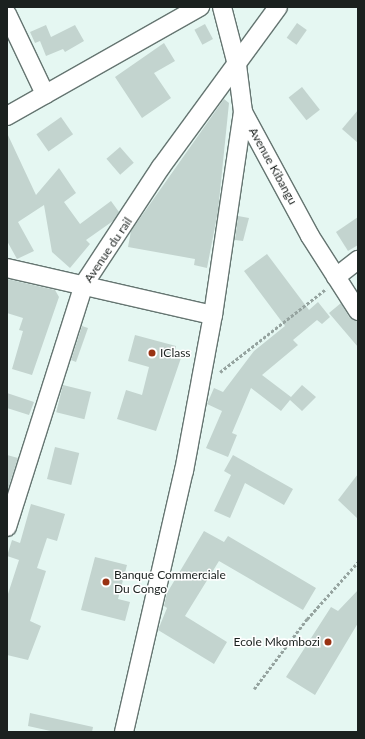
<!DOCTYPE html>
<style>
body{margin:0}
#map{position:relative;width:365px;height:739px;overflow:hidden;background:#e5f7f2;font-family:Lato,sans-serif}
div>[style]{position:absolute}
.building>*{inset:0;background:#c3d4cf;transform-origin:0 0}
.path>*{height:2.5px;margin-top:-1.25px;transform-origin:0;background:repeating-linear-gradient(90deg,#95a39f 0 3px,transparent 0 5px)}
.roads{filter:drop-shadow(1px 0 #657571) drop-shadow(-1px 0 #657571) drop-shadow(0 1px #657571) drop-shadow(0 -1px #657571)}
.street>*{height:18px;margin:-9px;padding:0 9px;transform-origin:9px;border-radius:9px;background:#fff}
.dots>*{width:11px;height:11px;translate:-50% -50%;box-sizing:border-box;border:2px solid #fff;border-radius:50%}
span{translate:-50% -50%;white-space:nowrap;text-align:center;line-height:1.15;-webkit-text-stroke:3px #fff;paint-order:stroke}
.street-label{font-size:12px;color:#1b211f}
.poi-label{font-size:12px;color:#1b211f}
.left{translate:0 -50%;text-align:left}
.right{translate:-100% -50%;text-align:right}
.frame{position:absolute;inset:0;border:8px solid #1b211f;pointer-events:none}
</style>
<div id="map">
<div class="building">
<div style="left:297px;top:23px;width:12px;height:18px;rotate:35deg"></div>
<div style="left:205px;top:24px;width:17px;height:12px;rotate:62deg"></div>
<div style="clip-path:polygon(46px 25px,51px 37px,75px 25px,84px 41px,65px 52px,63px 49px,46px 56px,40px 41px,35px 43px,30px 32px)"></div>
<div style="clip-path:polygon(164px 43px,175px 61px,154px 73px,171px 98px,142px 118px,115px 77px)"></div>
<div style="left:302px;top:87px;width:29px;height:17px;rotate:52deg"></div>
<div style="clip-path:polygon(224px 99px,229px 103px,218px 211px,207px 268px,194px 265px,195px 259px,128px 247px,131px 231px)"></div>
<div style="clip-path:polygon(358px 110px,358px 143px,342px 129px)"></div>
<div style="left:61px;top:117px;width:21px;height:30px;rotate:55deg"></div>
<div style="clip-path:polygon(7px 133px,36px 195px,59px 168px,76px 193px,64px 202px,80px 224px,111px 201px,119px 212px,113px 221px,86px 240px,90px 244px,70px 268px,52px 252px,44px 205px,18px 222px,34px 251px,17px 259px,7px 241px)"></div>
<div style="left:120px;top:147px;width:21px;height:18px;rotate:49deg"></div>
<div style="clip-path:polygon(238px 216px,249px 218px,243px 241px,235px 240px)"></div>
<div style="clip-path:polygon(358px 217px,358px 245px,348px 251px,336px 232px)"></div>
<div style="clip-path:polygon(267px 254px,309px 310px,318px 302px,330px 317px,322px 324px,317px 320px,293px 340px,298px 345px,262px 375px,291px 397px,302px 385px,316px 397px,302px 411px,290px 400px,281px 411px,251px 388px,232px 433px,237px 435px,228px 457px,206px 448px,222px 411px,207px 404px,214px 388px,223px 392px,254px 351px,285px 326px,244px 271px)"></div>
<div style="clip-path:polygon(7px 279px,55px 290px,59px 297px,32px 375px,12px 369px,23px 331px,19px 330px,23px 318px,7px 313px)"></div>
<div style="clip-path:polygon(341px 303px,349px 317px,358px 321px,358px 347px,329px 313px)"></div>
<div style="clip-path:polygon(82px 326px,88px 328px,76px 362px,71px 360px)"></div>
<div style="clip-path:polygon(135px 335px,176px 346px,174px 353px,182px 355px,156px 431px,117px 419px,126px 390px,142px 395px,149px 367px,128px 361px)"></div>
<div style="left:63px;top:385px;width:29px;height:28px;rotate:14deg"></div>
<div style="clip-path:polygon(7px 393px,34px 402px,29px 415px,7px 408px)"></div>
<div style="left:55px;top:447px;width:25px;height:33px;rotate:14deg"></div>
<div style="clip-path:polygon(7px 455px,18px 458px,7px 492px)"></div>
<div style="clip-path:polygon(233px 455px,293px 489px,284px 505px,245px 483px,230px 518px,214px 511px,231px 475px,224px 471px)"></div>
<div style="clip-path:polygon(358px 474px,358px 519px,338px 500px)"></div>
<div style="clip-path:polygon(31px 504px,65px 514px,57px 541px,47px 538px,37px 568px,46px 571px,30px 621px,41px 626px,28px 660px,7px 655px,7px 597px,19px 560px,7px 556px,12px 540px,20px 543px)"></div>
<div style="clip-path:polygon(204px 531px,224px 542px,228px 536px,316px 588px,303px 610px,219px 561px,185px 616px,227px 642px,214px 664px,158px 630px,167px 608px,164px 606px,167px 593px)"></div>
<div style="clip-path:polygon(95px 557px,127px 565px,118px 599px,130px 602px,125px 621px,81px 610px)"></div>
<div style="clip-path:polygon(358px 590px,358px 623px,315px 695px,286px 677px,331px 607px,338px 611px)"></div>
<div style="clip-path:polygon(30px 713px,93px 727px,92px 732px,55px 732px,28px 726px)"></div>
</div>
<div class="path">
<div style="left:220px;top:372px;width:135px;rotate:-38.1deg"></div>
<div style="left:254px;top:689px;width:88px;rotate:-52.9deg"></div>
<div style="left:307px;top:619px;width:76px;rotate:-48.2deg"></div>
</div>
<div class="roads">
<div class="street">
<div style="left:222px;top:7px;width:60px;rotate:75.5deg"></div>
<div style="left:237px;top:65px;width:47px;rotate:82.7deg"></div>
<div style="left:243px;top:112px;width:141px;rotate:61.6deg"></div>
<div style="left:310px;top:236px;width:89px;rotate:57.4deg"></div>
<div style="left:7px;top:14px;width:89px;rotate:64.6deg"></div>
<div style="left:7px;top:116px;width:222px;rotate:-29.5deg"></div>
<div style="left:7px;top:268px;width:211px;rotate:12.9deg"></div>
<div style="left:336px;top:277px;width:28px;rotate:-38deg"></div>
<div style="left:7px;top:527px;width:255px;rotate:-72.4deg"></div>
<div style="left:84px;top:284px;width:140px;rotate:-56.7deg"></div>
<div style="left:161px;top:167px;width:198px;rotate:-53.8deg"></div>
<div style="left:124px;top:732px;width:268px;rotate:-77.1deg"></div>
<div style="left:184px;top:471px;width:159px;rotate:-79.5deg"></div>
<div style="left:213px;top:315px;width:205px;rotate:-81.6deg"></div>
</div>
</div>
<div class="dots">
<div style="left:152px;top:353px;background:#993213"></div>
<div style="left:106px;top:582px;background:#993213"></div>
<div style="left:328px;top:642px;background:#993213"></div>
</div>
<div class="street-label">
<span style="left:273px;top:166px;rotate:61deg">Avenue Kibangu</span>
<span style="left:108px;top:250px;rotate:-56deg">Avenue du rail</span>
</div>
<div class="poi-label">
<span class="left" style="left:160px;top:353px">IClass</span>
<span class="left" style="left:114px;top:582px">Banque Commerciale<br>Du Congo</span>
<span class="right" style="left:320px;top:642px">Ecole Mkombozi</span>
</div>
<div class="frame"></div>
</div>
